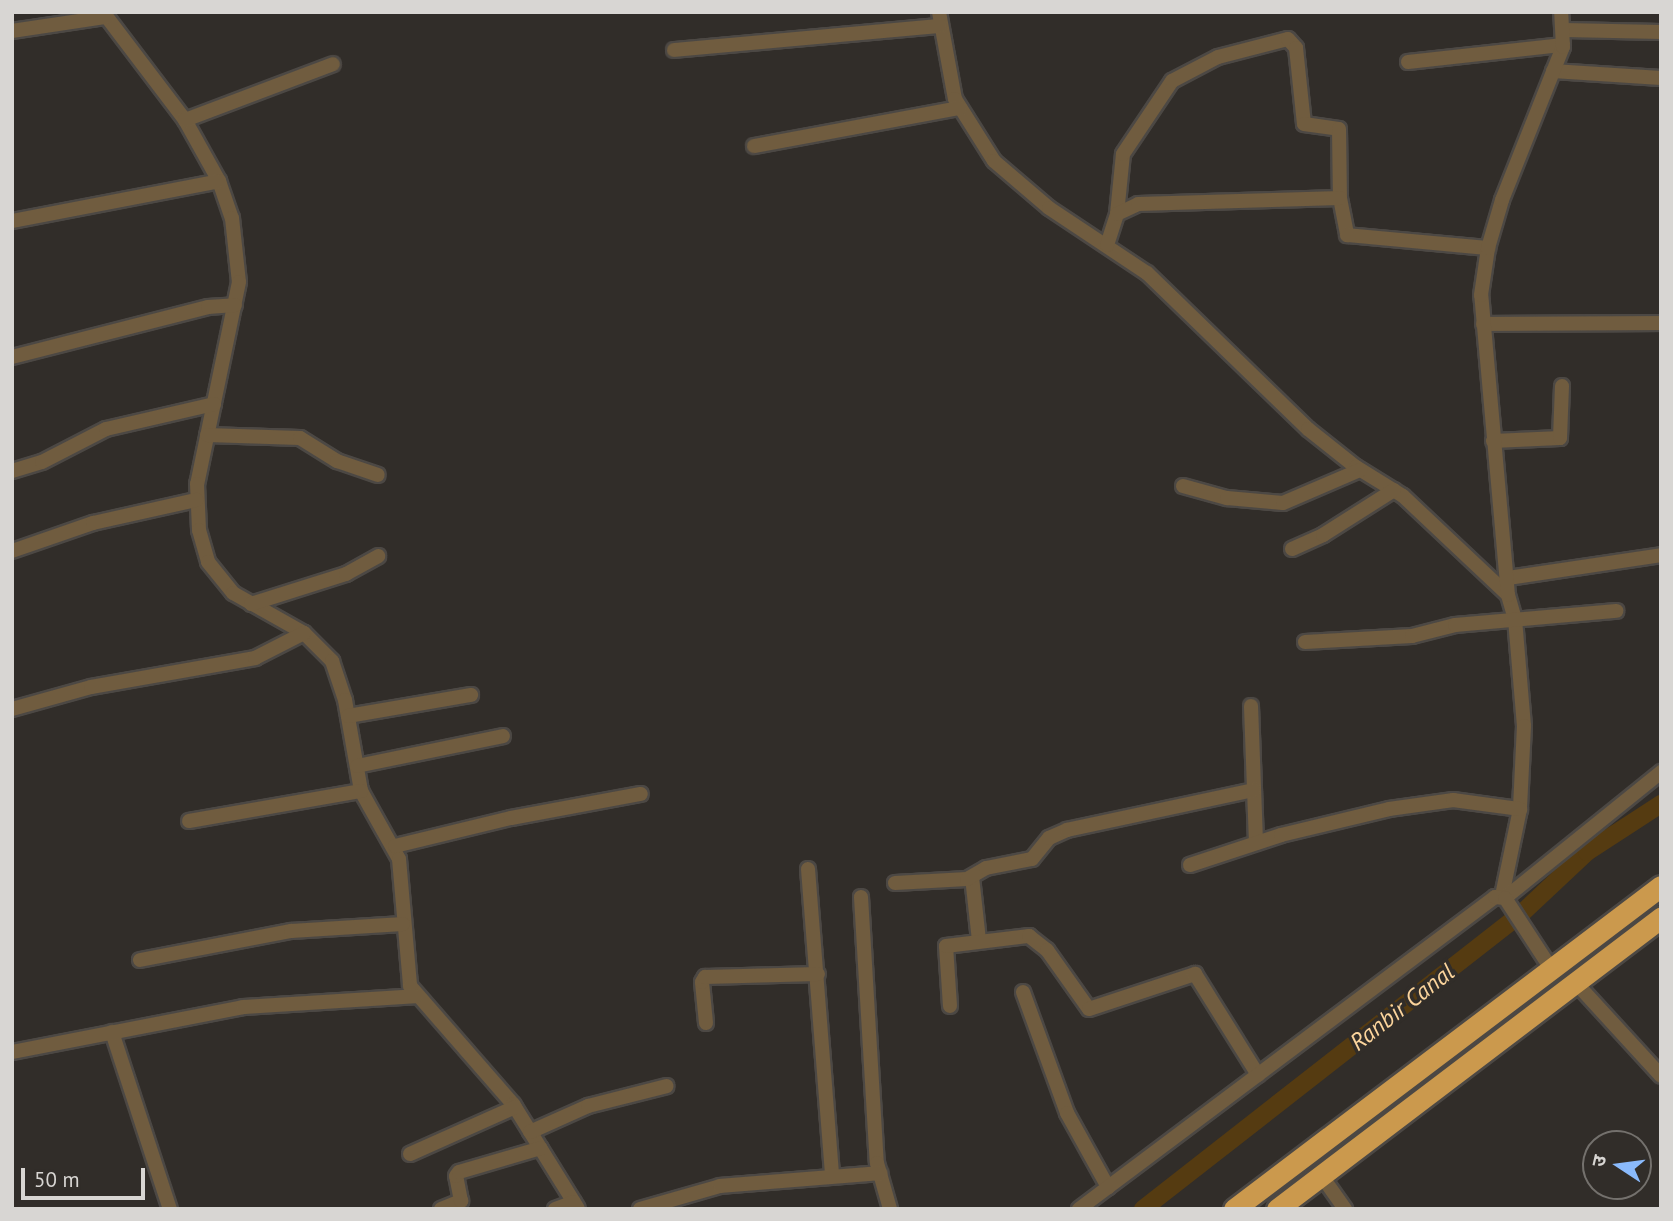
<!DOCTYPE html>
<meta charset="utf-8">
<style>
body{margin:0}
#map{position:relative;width:1673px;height:1221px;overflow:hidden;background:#312d29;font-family:"PT Sans","Noto Sans Devanagari",sans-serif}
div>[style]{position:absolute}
.canal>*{height:18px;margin:-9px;padding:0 9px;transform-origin:9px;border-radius:9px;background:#553b11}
.roads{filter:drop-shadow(2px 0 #4c4844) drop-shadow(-2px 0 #4c4844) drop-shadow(0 2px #4c4844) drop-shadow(0 -2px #4c4844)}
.street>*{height:14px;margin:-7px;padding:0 7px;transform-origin:7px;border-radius:7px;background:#705c3f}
.highway>*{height:21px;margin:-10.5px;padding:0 10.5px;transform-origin:10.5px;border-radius:10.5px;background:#cb994d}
span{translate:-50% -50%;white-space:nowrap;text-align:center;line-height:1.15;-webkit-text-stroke:7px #312d29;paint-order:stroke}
.water-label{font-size:24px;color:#fbd49c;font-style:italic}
.frame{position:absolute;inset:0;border:14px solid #d8d6d3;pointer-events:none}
.north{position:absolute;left:1582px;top:1130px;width:70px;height:70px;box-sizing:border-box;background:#312d29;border:2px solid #74716d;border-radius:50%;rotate:283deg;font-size:19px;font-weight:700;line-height:28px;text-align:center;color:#d8d6d3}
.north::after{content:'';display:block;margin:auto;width:24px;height:32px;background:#8abafc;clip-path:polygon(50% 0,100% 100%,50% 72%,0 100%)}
.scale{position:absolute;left:21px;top:1168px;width:124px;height:32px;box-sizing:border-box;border:4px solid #d8d6d3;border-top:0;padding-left:9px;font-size:21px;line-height:24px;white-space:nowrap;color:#d8d6d3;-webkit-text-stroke:5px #312d29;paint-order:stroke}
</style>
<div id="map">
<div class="canal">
<div style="left:1143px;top:1209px;width:479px;rotate:-38deg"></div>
<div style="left:1521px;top:914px;width:91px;rotate:-43.2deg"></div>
<div style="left:1587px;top:852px;width:88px;rotate:-33deg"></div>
</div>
<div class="roads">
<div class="street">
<div style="left:103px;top:12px;width:136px;rotate:52.8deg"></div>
<div style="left:185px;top:120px;width:70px;rotate:60.9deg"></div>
<div style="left:219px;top:181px;width:39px;rotate:71deg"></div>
<div style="left:232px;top:218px;width:64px;rotate:83.8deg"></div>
<div style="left:239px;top:282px;width:206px;rotate:101.7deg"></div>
<div style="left:197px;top:484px;width:46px;rotate:87.5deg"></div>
<div style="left:199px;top:530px;width:33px;rotate:74deg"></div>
<div style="left:208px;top:562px;width:40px;rotate:51deg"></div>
<div style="left:233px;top:593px;width:81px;rotate:29.4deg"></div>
<div style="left:304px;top:633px;width:40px;rotate:45deg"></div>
<div style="left:332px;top:661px;width:41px;rotate:71.6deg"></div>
<div style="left:345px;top:700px;width:92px;rotate:80deg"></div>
<div style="left:361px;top:791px;width:78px;rotate:60.8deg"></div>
<div style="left:399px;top:859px;width:127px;rotate:85deg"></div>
<div style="left:410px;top:986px;width:157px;rotate:48.9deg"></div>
<div style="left:513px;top:1104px;width:123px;rotate:58.2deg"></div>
<div style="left:939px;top:12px;width:88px;rotate:79.6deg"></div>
<div style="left:955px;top:99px;width:73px;rotate:57.8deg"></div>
<div style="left:994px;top:161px;width:72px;rotate:40.5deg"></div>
<div style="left:1049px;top:208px;width:118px;rotate:33.6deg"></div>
<div style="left:1147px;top:273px;width:224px;rotate:44.1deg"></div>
<div style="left:1308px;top:429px;width:61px;rotate:38.4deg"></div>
<div style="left:1356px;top:467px;width:55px;rotate:31.7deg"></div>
<div style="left:1403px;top:496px;width:144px;rotate:43.3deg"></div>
<div style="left:1508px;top:595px;width:25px;rotate:74deg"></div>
<div style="left:1515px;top:619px;width:107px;rotate:85.2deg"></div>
<div style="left:1524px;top:726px;width:83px;rotate:92.8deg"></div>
<div style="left:1520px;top:809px;width:89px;rotate:101.7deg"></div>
<div style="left:1564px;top:30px;width:97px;rotate:1.2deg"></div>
<div style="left:12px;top:31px;width:95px;rotate:-8.5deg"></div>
<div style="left:674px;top:50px;width:267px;rotate:-5.2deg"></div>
<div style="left:1408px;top:62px;width:156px;rotate:-6.3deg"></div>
<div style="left:1553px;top:71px;width:108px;rotate:3.7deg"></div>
<div style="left:185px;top:120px;width:158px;rotate:-20.7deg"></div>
<div style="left:754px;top:146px;width:209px;rotate:-10.5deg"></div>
<div style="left:1117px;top:214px;width:60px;rotate:-84.3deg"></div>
<div style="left:1123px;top:154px;width:88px;rotate:-56.1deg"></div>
<div style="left:1172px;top:81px;width:52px;rotate:-27.6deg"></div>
<div style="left:1218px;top:57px;width:72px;rotate:-14.4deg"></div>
<div style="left:1288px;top:39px;width:12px;rotate:48deg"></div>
<div style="left:1296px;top:48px;width:76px;rotate:84deg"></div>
<div style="left:1304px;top:124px;width:35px;rotate:8deg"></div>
<div style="left:1339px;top:129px;width:69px;rotate:89.2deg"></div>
<div style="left:1340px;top:198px;width:38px;rotate:79deg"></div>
<div style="left:1347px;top:235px;width:142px;rotate:5.3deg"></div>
<div style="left:12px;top:221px;width:211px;rotate:-10.9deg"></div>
<div style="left:1107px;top:245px;width:33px;rotate:-72deg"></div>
<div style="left:1117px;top:214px;width:23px;rotate:-25deg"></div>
<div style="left:1138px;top:204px;width:202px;rotate:-1.7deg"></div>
<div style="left:1483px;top:324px;width:178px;rotate:-0.3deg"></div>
<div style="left:12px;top:357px;width:202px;rotate:-14.3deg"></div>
<div style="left:208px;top:307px;width:27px;rotate:-4deg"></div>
<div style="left:207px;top:435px;width:93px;rotate:1.8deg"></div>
<div style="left:300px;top:438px;width:44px;rotate:31.9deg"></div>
<div style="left:337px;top:461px;width:43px;rotate:18.9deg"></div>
<div style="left:1493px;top:441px;width:67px;rotate:-2.6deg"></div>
<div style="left:1560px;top:438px;width:52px;rotate:-87.8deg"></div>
<div style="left:12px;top:471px;width:31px;rotate:-17deg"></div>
<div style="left:42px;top:462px;width:72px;rotate:-27.3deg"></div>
<div style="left:106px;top:429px;width:111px;rotate:-13deg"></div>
<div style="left:1183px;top:486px;width:46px;rotate:15.3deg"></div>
<div style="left:1227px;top:498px;width:56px;rotate:5.1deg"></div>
<div style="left:1283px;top:503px;width:84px;rotate:-23.2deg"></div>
<div style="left:1292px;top:549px;width:34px;rotate:-24deg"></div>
<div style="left:1323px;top:535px;width:84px;rotate:-32.4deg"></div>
<div style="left:12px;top:551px;width:86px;rotate:-19.1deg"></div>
<div style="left:93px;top:523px;width:106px;rotate:-12.6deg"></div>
<div style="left:1508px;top:578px;width:155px;rotate:-8.5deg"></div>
<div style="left:1508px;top:595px;width:301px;rotate:-95.1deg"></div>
<div style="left:1481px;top:295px;width:48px;rotate:-81.5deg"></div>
<div style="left:1488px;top:248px;width:50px;rotate:-73.7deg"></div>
<div style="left:1502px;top:200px;width:165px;rotate:-68.3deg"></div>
<div style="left:1563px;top:47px;width:35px;rotate:-93deg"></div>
<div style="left:251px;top:604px;width:100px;rotate:-17.5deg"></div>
<div style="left:346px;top:574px;width:37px;rotate:-29deg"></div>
<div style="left:1305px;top:642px;width:107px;rotate:-3.2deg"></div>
<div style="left:1412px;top:636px;width:44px;rotate:-14.3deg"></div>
<div style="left:1455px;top:625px;width:162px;rotate:-5deg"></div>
<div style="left:1251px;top:706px;width:137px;rotate:87.9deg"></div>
<div style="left:12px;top:709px;width:82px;rotate:-15.6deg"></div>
<div style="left:91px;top:687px;width:167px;rotate:-10deg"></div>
<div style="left:255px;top:658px;width:55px;rotate:-27deg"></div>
<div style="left:348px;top:716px;width:125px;rotate:-9.7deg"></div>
<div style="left:357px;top:766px;width:149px;rotate:-11.6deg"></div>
<div style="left:189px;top:821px;width:175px;rotate:-9.9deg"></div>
<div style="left:395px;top:846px;width:119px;rotate:-13.6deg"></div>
<div style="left:511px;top:818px;width:132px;rotate:-10.5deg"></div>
<div style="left:1190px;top:865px;width:96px;rotate:-18.2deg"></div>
<div style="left:1281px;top:835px;width:111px;rotate:-13.5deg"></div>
<div style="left:1389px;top:809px;width:65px;rotate:-8deg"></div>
<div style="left:1453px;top:800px;width:68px;rotate:7.7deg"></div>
<div style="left:808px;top:869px;width:306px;rotate:85.5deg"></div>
<div style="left:972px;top:877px;width:63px;rotate:83.7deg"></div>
<div style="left:895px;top:883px;width:72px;rotate:-3.2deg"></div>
<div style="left:967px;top:879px;width:22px;rotate:-30deg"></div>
<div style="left:986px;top:868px;width:47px;rotate:-11.1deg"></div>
<div style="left:1032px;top:859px;width:27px;rotate:-51deg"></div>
<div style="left:1049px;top:838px;width:20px;rotate:-24deg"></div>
<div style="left:1067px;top:830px;width:191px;rotate:-12.1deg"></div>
<div style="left:861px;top:897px;width:266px;rotate:86.6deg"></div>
<div style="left:877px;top:1163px;width:48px;rotate:74.2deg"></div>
<div style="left:1505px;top:898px;width:201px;rotate:-38.9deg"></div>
<div style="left:140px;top:960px;width:154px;rotate:-10.9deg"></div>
<div style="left:291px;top:931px;width:112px;rotate:-3.6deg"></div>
<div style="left:1575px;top:982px;width:127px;rotate:47.5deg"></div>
<div style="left:1023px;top:992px;width:129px;rotate:70deg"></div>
<div style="left:1067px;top:1113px;width:85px;rotate:61deg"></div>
<div style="left:950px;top:1006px;width:60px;rotate:-93.8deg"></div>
<div style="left:946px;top:946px;width:84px;rotate:-6.9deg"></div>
<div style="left:1029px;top:936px;width:23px;rotate:38deg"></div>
<div style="left:1047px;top:950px;width:72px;rotate:54.6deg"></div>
<div style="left:1089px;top:1009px;width:112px;rotate:-18.3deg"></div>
<div style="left:1195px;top:974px;width:119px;rotate:58deg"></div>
<div style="left:706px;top:1023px;width:41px;rotate:-95.6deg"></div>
<div style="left:702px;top:982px;width:6px;rotate:-59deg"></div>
<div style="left:705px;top:977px;width:113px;rotate:-1.5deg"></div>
<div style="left:112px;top:1032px;width:186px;rotate:71.9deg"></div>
<div style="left:12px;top:1052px;width:235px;rotate:-11deg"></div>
<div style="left:243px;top:1007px;width:173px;rotate:-3.6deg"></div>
<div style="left:530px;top:1132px;width:64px;rotate:-24.1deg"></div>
<div style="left:588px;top:1106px;width:81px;rotate:-14.2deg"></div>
<div style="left:410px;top:1154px;width:115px;rotate:-24.1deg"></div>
<div style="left:1321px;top:1175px;width:42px;rotate:54.8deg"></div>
<div style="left:441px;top:1209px;width:22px;rotate:-22deg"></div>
<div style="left:461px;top:1201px;width:25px;rotate:-101deg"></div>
<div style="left:456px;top:1176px;width:5px;rotate:-53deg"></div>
<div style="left:459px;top:1172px;width:85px;rotate:-16.3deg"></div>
<div style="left:555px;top:1209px;width:20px;rotate:-20deg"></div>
<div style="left:640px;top:1209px;width:83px;rotate:-16deg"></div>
<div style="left:720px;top:1186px;width:161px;rotate:-4.6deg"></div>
<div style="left:1079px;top:1209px;width:520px;rotate:-36.87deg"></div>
<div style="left:1495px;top:897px;width:10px;rotate:6deg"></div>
<div style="left:1505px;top:898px;width:82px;rotate:56.9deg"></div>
</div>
<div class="highway">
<div style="left:1234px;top:1209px;width:535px;rotate:-37.11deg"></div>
<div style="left:1277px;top:1209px;width:482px;rotate:-37.2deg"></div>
</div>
</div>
<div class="water-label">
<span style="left:1402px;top:1007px;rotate:-38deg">Ranbir Canal</span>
</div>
<div class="frame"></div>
<div class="north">उ</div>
<div class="scale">50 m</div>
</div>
